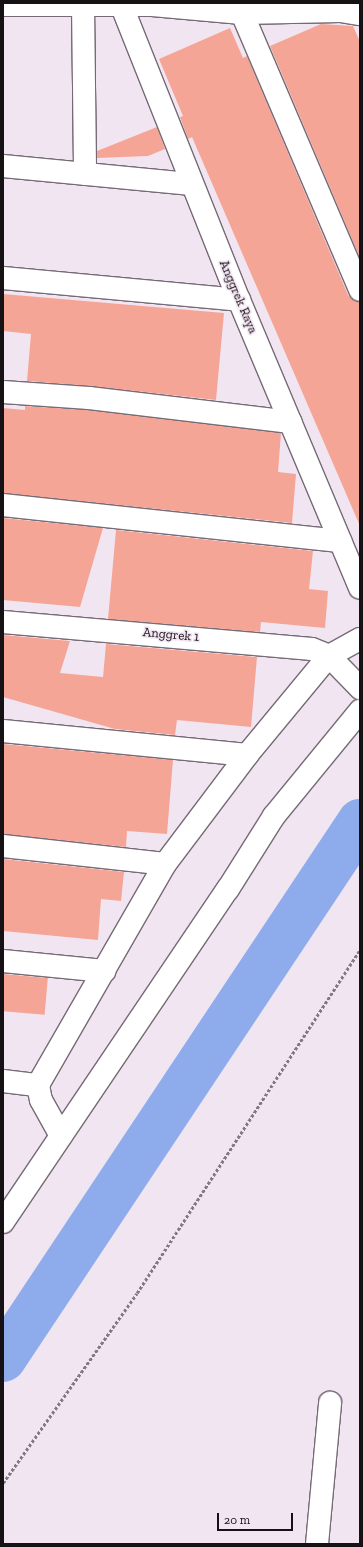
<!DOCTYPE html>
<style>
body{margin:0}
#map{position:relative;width:363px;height:1547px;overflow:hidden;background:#f2e5f2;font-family:"Zilla Slab",serif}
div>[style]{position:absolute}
.river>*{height:46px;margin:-23px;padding:0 23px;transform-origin:23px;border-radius:23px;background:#8eacec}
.building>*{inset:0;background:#f5a596;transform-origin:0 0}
.path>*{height:2.5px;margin-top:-1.25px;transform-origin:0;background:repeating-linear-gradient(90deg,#827a82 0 3px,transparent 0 5px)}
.roads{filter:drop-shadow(1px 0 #756a75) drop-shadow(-1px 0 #756a75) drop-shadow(0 1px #756a75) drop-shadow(0 -1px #756a75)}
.minor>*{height:22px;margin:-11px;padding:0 11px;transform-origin:11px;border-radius:11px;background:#fff}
span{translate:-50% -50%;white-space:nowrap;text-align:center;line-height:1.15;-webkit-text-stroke:3px #f2e5f2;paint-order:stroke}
.street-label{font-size:13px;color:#151115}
.frame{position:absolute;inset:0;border:4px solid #151115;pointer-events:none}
.scale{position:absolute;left:217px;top:1513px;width:76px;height:18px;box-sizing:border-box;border:2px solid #151115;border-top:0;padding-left:5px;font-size:12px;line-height:14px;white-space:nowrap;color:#151115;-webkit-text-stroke:3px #f2e5f2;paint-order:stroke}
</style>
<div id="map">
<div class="river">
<div style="left:3px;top:1359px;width:645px;rotate:-56.38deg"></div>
</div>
<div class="building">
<div style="clip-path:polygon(321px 24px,353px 26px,360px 42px,360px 258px,270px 46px)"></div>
<div style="clip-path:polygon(230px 28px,243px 58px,247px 56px,348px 295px,353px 300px,360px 302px,360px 526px,192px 137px,188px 139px,180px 117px,183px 116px,159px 59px)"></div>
<div style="clip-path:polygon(157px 127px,165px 149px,148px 156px,97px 158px,97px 151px)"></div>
<div style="clip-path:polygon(3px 294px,224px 313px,216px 400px,90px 386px,27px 381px,31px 334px,3px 331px)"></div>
<div style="clip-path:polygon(25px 406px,88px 410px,281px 433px,278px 472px,296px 474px,292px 523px,3px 493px,3px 408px,25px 410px)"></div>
<div style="clip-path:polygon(3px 518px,103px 528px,80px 607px,3px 600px)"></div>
<div style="clip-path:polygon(116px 530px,313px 551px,309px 589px,328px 591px,325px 628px,261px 622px,260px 632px,108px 619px)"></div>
<div style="clip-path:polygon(3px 635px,70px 641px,60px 673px,103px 677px,106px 644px,257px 657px,251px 727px,177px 720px,175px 735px,115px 729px,3px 697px)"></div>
<div style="clip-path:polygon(3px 744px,173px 760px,167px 834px,127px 831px,126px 847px,3px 834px)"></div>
<div style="clip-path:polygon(3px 859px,124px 872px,121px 901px,101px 899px,98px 940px,3px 931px)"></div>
<div style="left:3px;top:974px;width:45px;height:37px;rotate:5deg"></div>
</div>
<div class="path">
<div style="left:3px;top:1483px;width:232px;rotate:-54.8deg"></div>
<div style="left:137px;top:1293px;width:410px;rotate:-57deg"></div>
</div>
<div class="roads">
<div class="minor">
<div style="left:83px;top:4px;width:170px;rotate:89.3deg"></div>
<div style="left:121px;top:4px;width:319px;rotate:68.3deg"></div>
<div style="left:239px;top:300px;width:312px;rotate:67.2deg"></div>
<div style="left:3px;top:5px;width:149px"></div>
<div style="left:152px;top:5px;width:90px;rotate:5.1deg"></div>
<div style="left:242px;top:13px;width:98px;rotate:-1.2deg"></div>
<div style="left:340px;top:11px;width:20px;rotate:9deg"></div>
<div style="left:242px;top:13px;width:301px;rotate:66.9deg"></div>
<div style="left:3px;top:166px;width:189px;rotate:5.5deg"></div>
<div style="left:3px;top:278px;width:237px;rotate:5.3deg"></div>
<div style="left:3px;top:392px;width:86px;rotate:4deg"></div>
<div style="left:89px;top:398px;width:203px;rotate:6.8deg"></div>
<div style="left:3px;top:505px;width:339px;rotate:6.1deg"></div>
<div style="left:3px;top:622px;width:310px;rotate:5deg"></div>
<div style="left:312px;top:649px;width:18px;rotate:22deg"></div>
<div style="left:329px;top:656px;width:45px;rotate:45.9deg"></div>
<div style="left:3px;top:731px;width:245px;rotate:5.6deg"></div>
<div style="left:3px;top:846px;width:163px;rotate:6.3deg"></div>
<div style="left:165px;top:864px;width:255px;rotate:119.9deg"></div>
<div style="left:38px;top:1085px;width:15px;rotate:79deg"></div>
<div style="left:41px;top:1100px;width:41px;rotate:60.9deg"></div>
<div style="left:165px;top:864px;width:136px;rotate:-53deg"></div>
<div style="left:247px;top:755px;width:129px;rotate:-50.4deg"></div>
<div style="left:329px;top:656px;width:35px;rotate:-29deg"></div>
<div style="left:3px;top:961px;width:102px;rotate:5.6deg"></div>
<div style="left:3px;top:1081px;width:35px;rotate:7deg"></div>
<div style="left:3px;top:1222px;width:402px;rotate:-56deg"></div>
<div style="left:228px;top:889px;width:86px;rotate:-57.8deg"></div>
<div style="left:274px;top:816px;width:136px;rotate:-50.7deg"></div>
<div style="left:317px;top:1544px;width:142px;rotate:-84.7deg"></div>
</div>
</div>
<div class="street-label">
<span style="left:238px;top:297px;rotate:67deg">Anggrek Raya</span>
<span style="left:171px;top:635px;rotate:5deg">Anggrek 1</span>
</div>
<div class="frame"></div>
<div class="scale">20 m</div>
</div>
